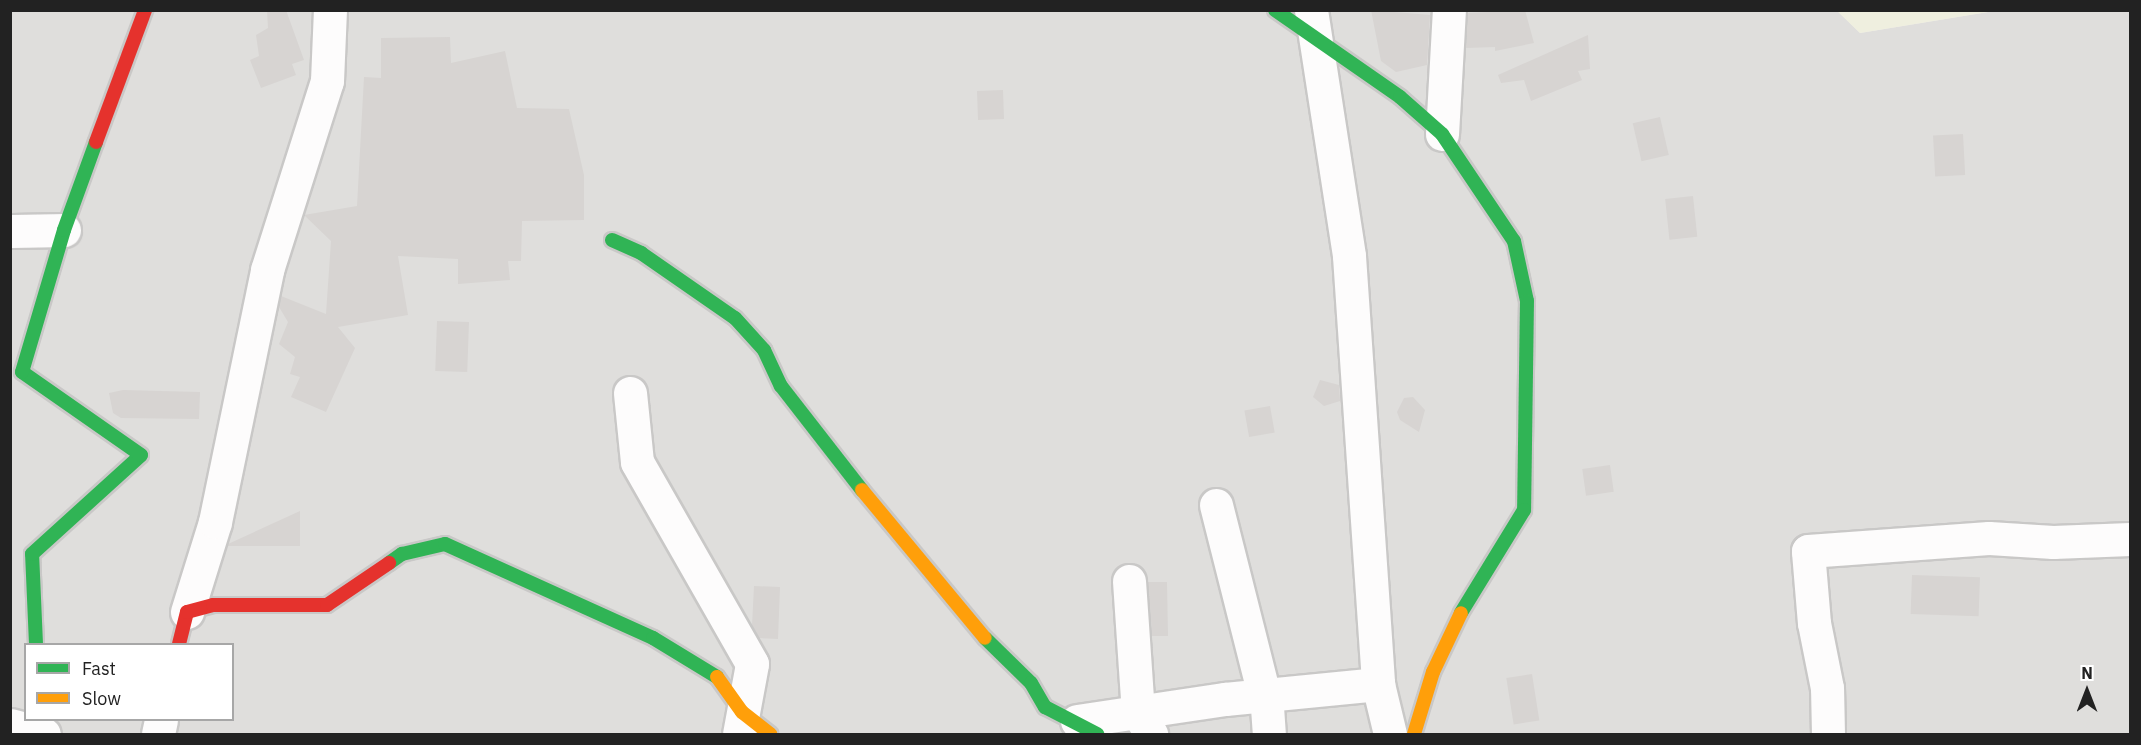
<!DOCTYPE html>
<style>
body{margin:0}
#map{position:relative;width:2141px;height:745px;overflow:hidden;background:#f0eeeb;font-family:"IBM Plex Sans",sans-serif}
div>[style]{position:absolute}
.residential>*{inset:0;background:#dfdedc}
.farmland>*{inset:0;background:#efefdf}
.building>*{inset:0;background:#d7d4d2;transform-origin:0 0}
.roads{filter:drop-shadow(2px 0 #c9c8c7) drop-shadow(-2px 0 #c9c8c7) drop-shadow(0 2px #c9c8c7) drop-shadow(0 -2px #c9c8c7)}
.street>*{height:33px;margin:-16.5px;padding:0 16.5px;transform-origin:16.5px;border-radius:16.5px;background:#fdfcfc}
.fast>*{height:14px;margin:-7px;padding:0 7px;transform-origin:7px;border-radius:7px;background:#30b455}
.slow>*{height:14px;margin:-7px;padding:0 7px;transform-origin:7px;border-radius:7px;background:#ff9f0a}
.jam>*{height:14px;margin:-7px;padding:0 7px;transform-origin:7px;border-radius:7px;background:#e5322d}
span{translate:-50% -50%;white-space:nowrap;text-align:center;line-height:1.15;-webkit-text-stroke:4.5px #fff;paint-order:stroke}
.frame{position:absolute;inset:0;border:12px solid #222;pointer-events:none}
.legend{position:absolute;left:24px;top:643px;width:210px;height:78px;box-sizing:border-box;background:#fff;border:2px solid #a7a7a7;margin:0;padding:8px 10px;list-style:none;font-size:18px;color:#222}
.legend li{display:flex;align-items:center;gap:12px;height:30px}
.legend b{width:30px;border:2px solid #a7a7a7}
.north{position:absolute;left:2057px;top:661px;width:60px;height:60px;-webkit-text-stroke:4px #fff;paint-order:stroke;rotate:0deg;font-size:16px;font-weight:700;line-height:24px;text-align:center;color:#222}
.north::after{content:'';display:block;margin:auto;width:21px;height:27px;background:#222;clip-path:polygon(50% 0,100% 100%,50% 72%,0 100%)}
</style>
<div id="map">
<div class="residential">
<div style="clip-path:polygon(evenodd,1837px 10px,1860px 33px,1994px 11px,2130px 11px,2130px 734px,11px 734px,10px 11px,1837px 10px,26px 644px,232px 644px,232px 720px,26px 720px,26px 644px)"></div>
</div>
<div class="farmland">
<div style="clip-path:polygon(1837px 11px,1994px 11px,1860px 33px)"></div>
</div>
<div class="building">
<div style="clip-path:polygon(267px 10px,286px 10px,304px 60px,292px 64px,296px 75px,261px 88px,250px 60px,259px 56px,256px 35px,268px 28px)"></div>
<div style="clip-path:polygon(1371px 10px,1430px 15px,1427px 65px,1396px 72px,1381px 61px)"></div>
<div style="clip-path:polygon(1525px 10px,1534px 43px,1495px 51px,1495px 47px,1466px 48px,1468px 13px)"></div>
<div style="clip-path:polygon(1588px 35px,1590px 69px,1578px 71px,1582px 80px,1531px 101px,1524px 80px,1501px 83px,1498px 75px)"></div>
<div style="clip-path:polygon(450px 37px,451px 63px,505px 51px,517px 108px,569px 109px,584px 175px,584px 220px,522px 221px,521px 261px,508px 261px,510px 280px,458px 284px,458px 259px,398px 256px,408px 315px,338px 327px,355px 348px,326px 412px,291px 397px,300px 377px,290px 374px,295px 357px,279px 344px,288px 322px,279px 307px,281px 296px,326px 314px,331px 241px,304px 215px,357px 206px,364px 77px,381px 78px,381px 38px)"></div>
<div style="left:1003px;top:90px;width:29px;height:26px;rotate:88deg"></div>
<div style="left:1660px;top:117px;width:39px;height:28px;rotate:77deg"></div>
<div style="left:1963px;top:134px;width:41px;height:30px;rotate:87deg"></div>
<div style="left:1693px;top:196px;width:41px;height:28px;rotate:84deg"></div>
<div style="left:437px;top:321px;width:32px;height:50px;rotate:2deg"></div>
<div style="clip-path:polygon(1320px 380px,1339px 385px,1340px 401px,1324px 406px,1313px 397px)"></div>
<div style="clip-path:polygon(123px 390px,200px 392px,199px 419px,121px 418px,113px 413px,109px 393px)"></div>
<div style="clip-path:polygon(1413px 397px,1425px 410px,1419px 432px,1400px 420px,1397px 412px,1404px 398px)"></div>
<div style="left:1270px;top:406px;width:27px;height:26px;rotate:80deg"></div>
<div style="left:1610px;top:465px;width:27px;height:28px;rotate:82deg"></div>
<div style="clip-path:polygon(300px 511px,300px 546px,227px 546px,228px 544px)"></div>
<div style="left:1912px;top:575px;width:68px;height:39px;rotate:2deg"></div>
<div style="clip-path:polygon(1148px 582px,1167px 582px,1168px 636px,1152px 636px)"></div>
<div style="clip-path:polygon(754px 586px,780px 587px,778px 639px,759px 638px,752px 626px)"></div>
<div style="left:1532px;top:674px;width:47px;height:26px;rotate:81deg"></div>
</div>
<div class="roads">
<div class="street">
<div style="left:1311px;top:10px;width:249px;rotate:81.2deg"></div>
<div style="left:1349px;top:256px;width:429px;rotate:86.1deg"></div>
<div style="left:1378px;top:684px;width:51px;rotate:76.5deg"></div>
<div style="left:1442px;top:134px;width:124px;rotate:-86.8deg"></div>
<div style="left:10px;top:231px;width:54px;rotate:-1.1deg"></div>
<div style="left:630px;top:393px;width:69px;rotate:84.2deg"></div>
<div style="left:637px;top:462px;width:232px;rotate:60.3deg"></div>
<div style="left:752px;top:664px;width:71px;rotate:100.5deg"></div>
<div style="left:1216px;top:505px;width:208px;rotate:75.8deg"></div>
<div style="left:1267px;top:707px;width:27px;rotate:86deg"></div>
<div style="left:1129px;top:581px;width:132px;rotate:86.1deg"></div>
<div style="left:1138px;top:713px;width:25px;rotate:58deg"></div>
<div style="left:187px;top:612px;width:94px;rotate:-72.7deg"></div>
<div style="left:215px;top:522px;width:257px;rotate:-78.3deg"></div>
<div style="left:267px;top:270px;width:198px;rotate:-72.4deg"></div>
<div style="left:327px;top:81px;width:71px;rotate:-87.6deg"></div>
<div style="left:1077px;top:721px;width:150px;rotate:-8.5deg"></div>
<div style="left:1225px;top:699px;width:154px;rotate:-5.6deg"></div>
<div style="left:10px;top:725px;width:35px;rotate:15deg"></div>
<div style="left:158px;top:734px;width:14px;rotate:-78deg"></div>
<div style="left:1828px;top:734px;width:46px;rotate:-91.2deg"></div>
<div style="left:1827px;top:688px;width:66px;rotate:-101.3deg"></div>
<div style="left:1814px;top:623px;width:72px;rotate:-94.8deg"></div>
<div style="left:1808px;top:551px;width:181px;rotate:-4.1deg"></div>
<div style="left:1989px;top:538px;width:64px;rotate:3.6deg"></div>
<div style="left:2053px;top:542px;width:77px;rotate:-2.2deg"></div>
</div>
<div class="fast">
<div style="left:1275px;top:10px;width:152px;rotate:34.8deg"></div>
<div style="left:1400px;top:97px;width:56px;rotate:41.4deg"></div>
<div style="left:1442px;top:134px;width:129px;rotate:56.1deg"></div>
<div style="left:1514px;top:241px;width:61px;rotate:77.8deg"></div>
<div style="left:1527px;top:301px;width:209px;rotate:90.8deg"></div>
<div style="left:1524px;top:510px;width:121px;rotate:121.5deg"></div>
<div style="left:612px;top:240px;width:32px;rotate:24deg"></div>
<div style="left:641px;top:253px;width:114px;rotate:34.7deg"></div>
<div style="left:735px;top:318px;width:43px;rotate:47.8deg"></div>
<div style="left:764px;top:350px;width:40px;rotate:65deg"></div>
<div style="left:781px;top:386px;width:132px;rotate:52.1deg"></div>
<div style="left:389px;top:563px;width:16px;rotate:-35deg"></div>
<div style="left:402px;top:554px;width:44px;rotate:-13.1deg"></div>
<div style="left:445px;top:544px;width:228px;rotate:24.3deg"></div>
<div style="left:653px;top:638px;width:75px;rotate:31.4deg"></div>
<div style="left:985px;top:638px;width:64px;rotate:44.4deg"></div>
<div style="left:1031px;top:683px;width:28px;rotate:60deg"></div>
<div style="left:1045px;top:707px;width:59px;rotate:27.4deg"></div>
<div style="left:36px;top:644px;width:90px;rotate:-92.5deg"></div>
<div style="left:32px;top:554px;width:147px;rotate:-42.2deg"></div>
<div style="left:141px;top:455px;width:145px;rotate:-145.1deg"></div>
<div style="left:22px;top:372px;width:148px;rotate:-73.5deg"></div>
<div style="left:64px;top:230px;width:94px;rotate:-70deg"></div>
</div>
<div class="slow">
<div style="left:862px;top:490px;width:192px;rotate:50.3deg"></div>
<div style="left:717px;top:677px;width:43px;rotate:54.5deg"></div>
<div style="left:742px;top:712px;width:36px;rotate:38deg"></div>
<div style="left:1414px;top:734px;width:65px;rotate:-73deg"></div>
<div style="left:1433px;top:672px;width:65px;rotate:-64.6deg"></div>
</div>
<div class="jam">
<div style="left:96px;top:142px;width:141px;rotate:-69.6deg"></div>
<div style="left:179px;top:644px;width:33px;rotate:-76deg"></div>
<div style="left:187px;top:612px;width:27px;rotate:-15deg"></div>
<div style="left:213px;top:605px;width:114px"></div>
<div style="left:327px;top:605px;width:75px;rotate:-34.1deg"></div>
</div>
</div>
<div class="frame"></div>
<ul class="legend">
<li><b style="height:8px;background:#30b455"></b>Fast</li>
<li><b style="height:8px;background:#ff9f0a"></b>Slow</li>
</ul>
<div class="north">N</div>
</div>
